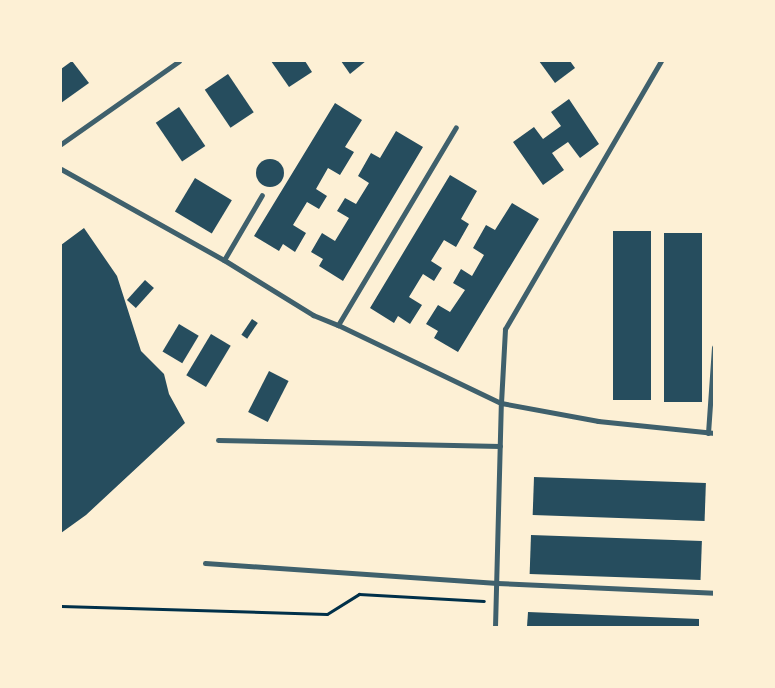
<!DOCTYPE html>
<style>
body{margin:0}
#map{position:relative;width:775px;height:688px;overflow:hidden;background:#fdf0d5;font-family:Quicksand,sans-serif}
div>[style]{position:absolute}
.building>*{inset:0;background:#264d5e;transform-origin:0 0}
.round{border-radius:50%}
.path>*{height:3px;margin:-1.5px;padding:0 1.5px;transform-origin:1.5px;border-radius:1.5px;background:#003049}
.minor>*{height:5px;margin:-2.5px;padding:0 2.5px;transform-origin:2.5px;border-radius:2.5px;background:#3f606c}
span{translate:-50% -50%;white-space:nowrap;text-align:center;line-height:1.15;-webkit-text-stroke:4.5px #fdf0d5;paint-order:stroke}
.frame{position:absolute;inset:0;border:62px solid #fdf0d5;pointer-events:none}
</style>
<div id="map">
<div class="building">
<div style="clip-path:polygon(72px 61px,89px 83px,61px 103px,61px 69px)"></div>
<div style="clip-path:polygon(271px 61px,305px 61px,312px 72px,289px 87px)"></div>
<div style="clip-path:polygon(341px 61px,366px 61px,350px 74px)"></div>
<div style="clip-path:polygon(539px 61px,570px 61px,575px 68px,555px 83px)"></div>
<div style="left:228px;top:74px;width:46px;height:28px;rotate:56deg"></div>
<div style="clip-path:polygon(569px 99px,599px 144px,580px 158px,568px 142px,552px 153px,564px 170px,543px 185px,513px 142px,534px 127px,543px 139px,561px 126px,551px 112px)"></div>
<div style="clip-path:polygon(335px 103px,362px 120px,345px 147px,354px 152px,340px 175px,328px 168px,316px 189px,327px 196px,319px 209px,307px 202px,293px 225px,306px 233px,295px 252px,283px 244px,279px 251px,254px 236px)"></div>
<div style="left:179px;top:107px;width:47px;height:28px;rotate:56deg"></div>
<div style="clip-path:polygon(396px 131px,423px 147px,343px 281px,319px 266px,323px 259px,311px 252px,322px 233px,335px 241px,349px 218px,337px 211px,345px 198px,356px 204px,369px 183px,358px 176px,371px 153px,380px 158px)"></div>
<div class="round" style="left:256px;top:159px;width:28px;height:28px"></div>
<div style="clip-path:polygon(450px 175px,477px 191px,461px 219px,469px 224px,456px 247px,444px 240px,431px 261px,442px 268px,434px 281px,423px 274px,409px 297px,422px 305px,410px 324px,398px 316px,394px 323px,370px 308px)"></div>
<div style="left:195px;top:178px;width:43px;height:39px;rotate:31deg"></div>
<div style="clip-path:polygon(512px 203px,539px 219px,458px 352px,434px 338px,438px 331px,426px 324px,438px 305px,450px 312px,465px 290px,453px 283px,461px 269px,472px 276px,484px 255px,473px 248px,486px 225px,495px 230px)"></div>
<div style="clip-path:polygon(84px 228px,117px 276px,141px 351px,164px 374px,169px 394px,185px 423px,86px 515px,61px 533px,61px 245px)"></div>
<div style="left:613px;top:231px;width:38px;height:169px"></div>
<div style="left:702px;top:233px;width:169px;height:38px;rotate:90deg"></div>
<div style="left:145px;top:280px;width:12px;height:27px;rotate:42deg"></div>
<div style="left:252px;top:319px;width:7px;height:19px;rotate:34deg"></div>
<div style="left:179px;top:324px;width:23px;height:32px;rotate:31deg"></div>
<div style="left:211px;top:334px;width:23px;height:48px;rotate:31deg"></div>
<div style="left:269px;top:371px;width:22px;height:46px;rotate:27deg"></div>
<div style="left:534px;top:477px;width:172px;height:38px;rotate:2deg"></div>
<div style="left:531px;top:535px;width:171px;height:39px;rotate:2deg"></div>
<div style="clip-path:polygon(528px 612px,699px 619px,699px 627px,527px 627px)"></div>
</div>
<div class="path">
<div style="left:61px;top:606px;width:266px;rotate:1.7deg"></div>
<div style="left:327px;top:614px;width:38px;rotate:-32deg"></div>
<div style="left:359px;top:594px;width:125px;rotate:3.2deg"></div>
</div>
<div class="minor">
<div style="left:61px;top:144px;width:144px;rotate:-35.1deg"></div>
<div style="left:61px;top:169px;width:187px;rotate:29.2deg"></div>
<div style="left:224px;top:260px;width:105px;rotate:31.7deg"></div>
<div style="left:313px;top:315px;width:27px;rotate:22deg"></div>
<div style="left:338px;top:325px;width:181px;rotate:25.6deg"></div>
<div style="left:501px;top:403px;width:99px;rotate:10.5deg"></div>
<div style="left:598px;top:421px;width:117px;rotate:5.9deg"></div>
<div style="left:224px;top:260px;width:75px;rotate:-59.7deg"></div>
<div style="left:338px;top:325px;width:230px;rotate:-59.2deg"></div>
<div style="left:708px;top:433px;width:86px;rotate:-86deg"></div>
<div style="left:218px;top:440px;width:282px;rotate:1.2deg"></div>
<div style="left:205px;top:563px;width:293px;rotate:3.9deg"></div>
<div style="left:497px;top:583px;width:217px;rotate:2.6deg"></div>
<div style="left:495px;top:627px;width:224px;rotate:-88.5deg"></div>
<div style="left:501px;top:403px;width:74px;rotate:-86.9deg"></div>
<div style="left:505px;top:329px;width:310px;rotate:-59.8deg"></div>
</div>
<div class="frame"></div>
</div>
